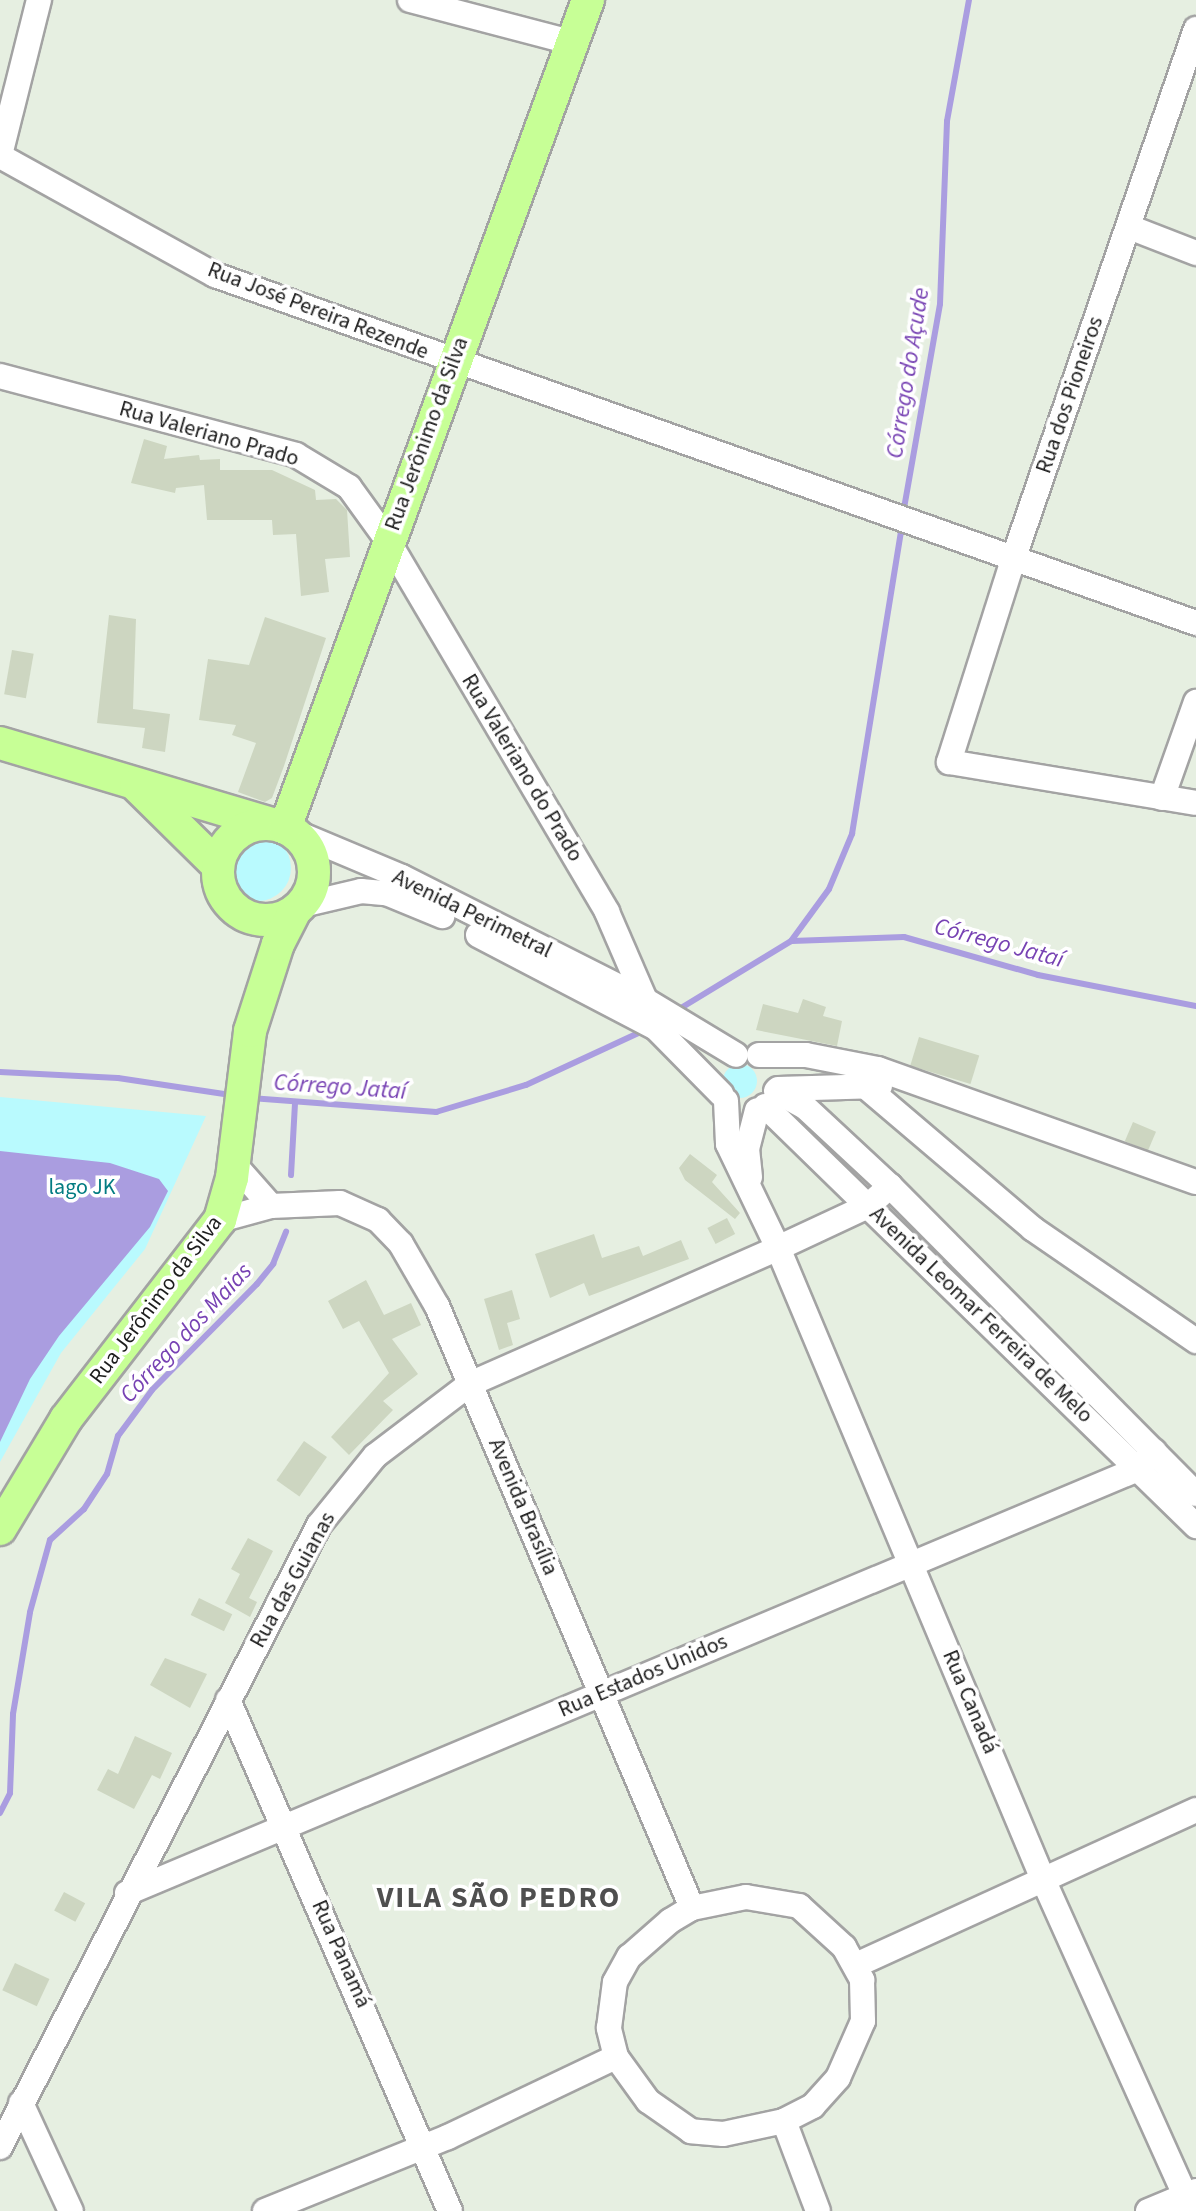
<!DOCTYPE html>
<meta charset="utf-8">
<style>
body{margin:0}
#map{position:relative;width:1196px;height:2211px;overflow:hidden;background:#e6efe1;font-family:"Source Sans 3",sans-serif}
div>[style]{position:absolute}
.park>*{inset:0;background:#b9fafe}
.round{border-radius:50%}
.water>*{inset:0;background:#aa9de0}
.stream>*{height:6px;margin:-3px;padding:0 3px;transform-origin:3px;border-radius:3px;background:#aa9de0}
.building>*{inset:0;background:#cdd6c1;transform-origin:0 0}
.roads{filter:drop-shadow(2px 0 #a3a3a3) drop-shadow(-2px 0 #a3a3a3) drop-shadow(0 2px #a3a3a3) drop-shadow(0 -2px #a3a3a3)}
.minor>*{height:24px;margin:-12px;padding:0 12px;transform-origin:12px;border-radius:12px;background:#fff}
.major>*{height:32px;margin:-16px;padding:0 16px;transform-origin:16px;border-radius:16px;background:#c7ff96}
.major>.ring{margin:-16px;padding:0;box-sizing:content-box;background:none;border:32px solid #c7ff96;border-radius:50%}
span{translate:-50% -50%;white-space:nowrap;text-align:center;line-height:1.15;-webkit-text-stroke:7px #fff;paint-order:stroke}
.street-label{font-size:22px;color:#1c1c1c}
.park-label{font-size:22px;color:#037c82}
.water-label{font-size:24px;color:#7742b3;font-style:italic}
.district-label{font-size:30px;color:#4f4f4f;font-weight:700;letter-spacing:2px}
</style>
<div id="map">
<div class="park">
<div class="round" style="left:225px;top:835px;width:66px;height:66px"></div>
<div class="round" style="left:723px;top:1064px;width:34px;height:34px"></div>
<div style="clip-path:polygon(0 1097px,206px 1116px,145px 1249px,61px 1353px,0 1462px)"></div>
</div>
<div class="water">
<div style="clip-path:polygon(0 1151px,110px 1163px,159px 1179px,168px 1191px,150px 1227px,59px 1336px,30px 1379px,0 1442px)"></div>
</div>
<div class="stream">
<div style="left:903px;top:514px;width:213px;rotate:-80deg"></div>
<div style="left:940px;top:304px;width:183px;rotate:-87.8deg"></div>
<div style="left:947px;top:121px;width:123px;rotate:-79.7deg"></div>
<div style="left:792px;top:941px;width:112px;rotate:-2deg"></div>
<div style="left:904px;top:937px;width:139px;rotate:15.8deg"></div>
<div style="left:1038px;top:975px;width:161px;rotate:11.1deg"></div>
<div style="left:676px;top:1011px;width:135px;rotate:-31.3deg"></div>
<div style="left:791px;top:941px;width:64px;rotate:-53.8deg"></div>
<div style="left:829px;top:889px;width:60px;rotate:-67.3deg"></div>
<div style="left:852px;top:834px;width:313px;rotate:-80.8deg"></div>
<div style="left:0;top:1072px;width:118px;rotate:2.9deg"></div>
<div style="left:118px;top:1078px;width:114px;rotate:8.6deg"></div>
<div style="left:250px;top:1098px;width:187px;rotate:4.3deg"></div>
<div style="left:436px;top:1112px;width:94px;rotate:-16.7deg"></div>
<div style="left:526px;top:1085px;width:131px;rotate:-24.8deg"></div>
<div style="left:291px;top:1175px;width:71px;rotate:-86.8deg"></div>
<div style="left:0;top:1813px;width:22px;rotate:-63deg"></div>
<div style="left:10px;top:1793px;width:79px;rotate:-87.8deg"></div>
<div style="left:13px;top:1714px;width:103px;rotate:-80.5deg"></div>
<div style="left:30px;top:1612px;width:75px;rotate:-74.5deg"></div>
<div style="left:50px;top:1540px;width:46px;rotate:-42.4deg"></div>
<div style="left:84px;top:1509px;width:42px;rotate:-56.7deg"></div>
<div style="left:107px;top:1474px;width:40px;rotate:-74deg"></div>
<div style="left:118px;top:1436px;width:57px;rotate:-53.5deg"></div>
<div style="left:152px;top:1390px;width:149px;rotate:-45.3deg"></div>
<div style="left:257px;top:1284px;width:26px;rotate:-51deg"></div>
<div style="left:273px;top:1264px;width:35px;rotate:-68deg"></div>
</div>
<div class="building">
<div style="clip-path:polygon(144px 439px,167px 446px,164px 459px,199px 455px,200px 460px,220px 459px,220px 470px,272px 470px,315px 490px,316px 500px,336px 499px,347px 510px,350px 557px,325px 559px,329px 592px,301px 596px,296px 534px,273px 535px,272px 520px,207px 520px,204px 485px,176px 488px,175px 493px,131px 483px)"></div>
<div style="clip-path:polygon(109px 615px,136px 619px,133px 709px,170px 714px,165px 752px,142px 748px,145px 728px,97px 723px)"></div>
<div style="clip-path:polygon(265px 617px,326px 638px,284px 766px,272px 798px,265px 802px,238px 792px,256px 743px,232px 735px,236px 725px,199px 720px,208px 659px,249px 665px)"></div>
<div style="left:12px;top:650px;width:22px;height:45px;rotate:10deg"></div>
<div style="clip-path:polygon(803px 999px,826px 1007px,823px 1016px,842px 1021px,837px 1046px,756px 1030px,763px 1004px,798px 1013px)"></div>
<div style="left:919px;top:1037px;width:63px;height:30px;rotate:17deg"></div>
<div style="left:1133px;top:1122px;width:25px;height:21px;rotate:23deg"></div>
<div style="clip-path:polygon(690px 1154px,717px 1175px,712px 1182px,740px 1213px,735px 1219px,685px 1180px,679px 1168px)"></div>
<div style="left:727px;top:1218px;width:18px;height:22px;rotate:63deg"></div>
<div style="clip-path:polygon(594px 1234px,602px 1258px,639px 1246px,643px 1256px,681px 1240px,689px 1259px,589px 1296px,584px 1283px,550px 1298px,535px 1254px)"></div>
<div style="clip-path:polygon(366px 1280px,384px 1315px,411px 1303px,421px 1325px,392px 1339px,418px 1374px,383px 1401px,393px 1410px,349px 1455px,331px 1437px,389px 1373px,359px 1321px,343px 1329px,328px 1301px)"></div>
<div style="clip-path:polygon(512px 1290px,520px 1319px,507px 1323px,513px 1345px,499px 1350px,484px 1299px)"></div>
<div style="left:304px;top:1441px;width:28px;height:48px;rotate:35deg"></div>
<div style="clip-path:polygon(248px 1538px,273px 1551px,249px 1598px,257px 1602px,250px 1617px,225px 1603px,240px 1574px,231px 1569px)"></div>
<div style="left:199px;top:1598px;width:37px;height:19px;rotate:26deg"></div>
<div style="clip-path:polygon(165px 1658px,207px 1674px,190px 1708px,150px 1685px)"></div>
<div style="clip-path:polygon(135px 1736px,172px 1753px,160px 1779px,152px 1775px,134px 1809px,97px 1790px,108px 1769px,118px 1774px)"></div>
<div style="left:64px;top:1892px;width:24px;height:21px;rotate:28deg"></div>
<div style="left:15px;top:1963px;width:38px;height:30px;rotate:25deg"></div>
</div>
<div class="roads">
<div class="minor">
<div style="left:410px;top:0;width:170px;rotate:14.7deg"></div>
<div style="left:1196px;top:29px;width:562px;rotate:109.02deg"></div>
<div style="left:1013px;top:560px;width:212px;rotate:107.6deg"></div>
<div style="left:949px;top:762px;width:250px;rotate:9.4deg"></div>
<div style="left:0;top:155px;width:160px;rotate:-75.9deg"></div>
<div style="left:0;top:156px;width:246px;rotate:29deg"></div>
<div style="left:215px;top:275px;width:1041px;rotate:19.53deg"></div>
<div style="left:1129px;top:227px;width:72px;rotate:21.2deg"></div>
<div style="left:0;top:376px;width:306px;rotate:14.9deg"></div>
<div style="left:296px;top:455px;width:62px;rotate:31.1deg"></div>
<div style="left:349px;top:487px;width:67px;rotate:54.2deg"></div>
<div style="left:388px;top:541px;width:431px;rotate:59.4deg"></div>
<div style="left:607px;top:912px;width:96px;rotate:66.6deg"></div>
<div style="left:1162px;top:798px;width:102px;rotate:-70.5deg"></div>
<div style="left:290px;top:830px;width:121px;rotate:22.8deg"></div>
<div style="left:402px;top:877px;width:272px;rotate:26.8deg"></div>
<div style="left:645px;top:1000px;width:106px;rotate:31.1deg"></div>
<div style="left:302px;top:905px;width:61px;rotate:-13.3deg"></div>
<div style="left:361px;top:891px;width:25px;rotate:5deg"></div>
<div style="left:386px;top:893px;width:61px;rotate:22.3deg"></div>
<div style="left:478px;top:935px;width:201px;rotate:27.6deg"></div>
<div style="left:656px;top:1028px;width:93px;rotate:45.4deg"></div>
<div style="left:759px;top:1055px;width:47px"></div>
<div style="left:806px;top:1055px;width:73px;rotate:11deg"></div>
<div style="left:878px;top:1069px;width:337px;rotate:19.6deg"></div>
<div style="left:865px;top:1086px;width:221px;rotate:40.4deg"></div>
<div style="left:1033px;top:1229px;width:198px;rotate:34.5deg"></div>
<div style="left:778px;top:1089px;width:102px;rotate:-1.7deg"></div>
<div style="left:776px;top:1091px;width:33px;rotate:29deg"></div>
<div style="left:805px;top:1107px;width:116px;rotate:42.9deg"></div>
<div style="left:890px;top:1186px;width:434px;rotate:45.2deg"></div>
<div style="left:726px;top:1101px;width:43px;rotate:87.3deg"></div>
<div style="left:728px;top:1144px;width:115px;rotate:64.3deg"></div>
<div style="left:778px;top:1248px;width:682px;rotate:67.23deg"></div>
<div style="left:1042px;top:1877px;width:366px;rotate:65.8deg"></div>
<div style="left:765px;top:1106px;width:602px;rotate:44.26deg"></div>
<div style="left:233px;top:1163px;width:57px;rotate:48.5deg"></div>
<div style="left:750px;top:1177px;width:28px;rotate:-96deg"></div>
<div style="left:747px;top:1149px;width:40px;rotate:-75.6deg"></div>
<div style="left:220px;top:1220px;width:53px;rotate:-15.4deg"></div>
<div style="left:271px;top:1206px;width:69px;rotate:-2.5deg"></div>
<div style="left:340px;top:1203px;width:42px;rotate:24.1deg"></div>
<div style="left:378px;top:1220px;width:33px;rotate:46deg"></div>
<div style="left:401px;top:1244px;width:72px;rotate:59.9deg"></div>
<div style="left:437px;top:1306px;width:654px;rotate:67.04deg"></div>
<div style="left:228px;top:1700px;width:557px;rotate:66.52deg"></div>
<div style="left:127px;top:1893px;width:1096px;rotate:-22.75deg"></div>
<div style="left:1138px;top:1469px;width:24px;rotate:-48deg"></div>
<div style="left:746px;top:1897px;width:54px;rotate:9.6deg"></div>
<div style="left:799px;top:1906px;width:61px;rotate:42.3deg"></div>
<div style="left:844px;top:1947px;width:38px;rotate:61deg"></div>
<div style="left:862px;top:1980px;width:41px;rotate:88.6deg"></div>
<div style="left:863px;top:2021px;width:62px;rotate:113.7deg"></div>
<div style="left:838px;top:2078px;width:38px;rotate:132deg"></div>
<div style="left:813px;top:2106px;width:33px;rotate:153deg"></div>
<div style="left:784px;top:2121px;width:62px;rotate:168deg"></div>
<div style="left:723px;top:2134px;width:32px;rotate:-175deg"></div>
<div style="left:691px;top:2131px;width:52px;rotate:-145.1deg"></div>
<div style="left:648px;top:2101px;width:54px;rotate:-126deg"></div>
<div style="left:616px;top:2057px;width:30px;rotate:-104deg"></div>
<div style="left:609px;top:2028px;width:46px;rotate:-82.6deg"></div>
<div style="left:615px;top:1982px;width:29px;rotate:-61deg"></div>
<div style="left:629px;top:1957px;width:55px;rotate:-41.3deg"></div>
<div style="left:670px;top:1921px;width:26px;rotate:-31deg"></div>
<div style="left:692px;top:1908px;width:55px;rotate:-11.5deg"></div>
<div style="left:856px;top:1965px;width:374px;rotate:-24.5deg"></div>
<div style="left:21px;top:2103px;width:119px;rotate:65.2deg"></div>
<div style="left:784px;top:2121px;width:96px;rotate:69.3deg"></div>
<div style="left:0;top:2147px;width:699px;rotate:-62.85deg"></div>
<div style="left:319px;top:1525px;width:89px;rotate:-50.9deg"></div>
<div style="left:375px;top:1456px;width:119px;rotate:-37.2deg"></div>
<div style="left:470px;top:1384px;width:337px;rotate:-23.8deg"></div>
<div style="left:778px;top:1248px;width:99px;rotate:-25deg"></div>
<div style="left:868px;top:1206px;width:30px;rotate:-42deg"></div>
<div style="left:265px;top:2211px;width:197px;rotate:-22deg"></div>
<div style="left:448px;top:2137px;width:186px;rotate:-25.5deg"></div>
<div style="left:1148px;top:2211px;width:52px;rotate:-22.6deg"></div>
</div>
<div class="major">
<div style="left:0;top:743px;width:284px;rotate:16.6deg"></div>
<div style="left:136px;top:785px;width:115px;rotate:44.6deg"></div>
<div class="ring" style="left:218px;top:824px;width:64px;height:64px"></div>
<div style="left:285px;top:828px;width:882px;rotate:-69.9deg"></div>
<div style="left:0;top:1529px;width:128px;rotate:-59deg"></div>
<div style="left:66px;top:1419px;width:252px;rotate:-52.3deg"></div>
<div style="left:220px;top:1220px;width:44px;rotate:-74.1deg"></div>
<div style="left:232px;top:1178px;width:148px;rotate:-83deg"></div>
<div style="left:250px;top:1031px;width:91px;rotate:-72.2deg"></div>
<div style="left:278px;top:944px;width:37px;rotate:-63deg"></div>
</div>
</div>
<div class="street-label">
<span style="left:318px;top:311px;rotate:21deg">Rua José Pereira Rezende</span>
<span style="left:1070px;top:395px;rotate:-71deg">Rua dos Pioneiros</span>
<span style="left:209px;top:434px;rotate:16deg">Rua Valeriano Prado</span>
<span style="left:427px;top:434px;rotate:-70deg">Rua Jerônimo da Silva</span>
<span style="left:522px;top:768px;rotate:59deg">Rua Valeriano do Prado</span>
<span style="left:472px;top:914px;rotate:26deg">Avenida Perimetral</span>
<span style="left:156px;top:1300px;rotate:-53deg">Rua Jerônimo da Silva</span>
<span style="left:981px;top:1315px;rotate:44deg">Avenida Leomar Ferreira de Melo</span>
<span style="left:523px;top:1507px;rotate:67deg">Avenida Brasília</span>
<span style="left:293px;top:1580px;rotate:-61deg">Rua das Guianas</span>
<span style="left:643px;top:1676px;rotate:-23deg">Rua Estados Unidos</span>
<span style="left:970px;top:1702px;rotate:67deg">Rua Canadá</span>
<span style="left:341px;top:1954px;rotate:66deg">Rua Panamá</span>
</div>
<div class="park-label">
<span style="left:82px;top:1188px">lago JK</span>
</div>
<div class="water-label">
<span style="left:908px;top:373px;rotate:-81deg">Córrego do Açude</span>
<span style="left:999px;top:943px;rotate:15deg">Córrego Jataí</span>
<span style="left:340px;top:1087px;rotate:4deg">Córrego Jataí</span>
<span style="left:186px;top:1333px;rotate:-47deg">Córrego dos Maias</span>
</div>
<div class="district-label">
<span style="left:499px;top:1898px">VILA SÃO PEDRO</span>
</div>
</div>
